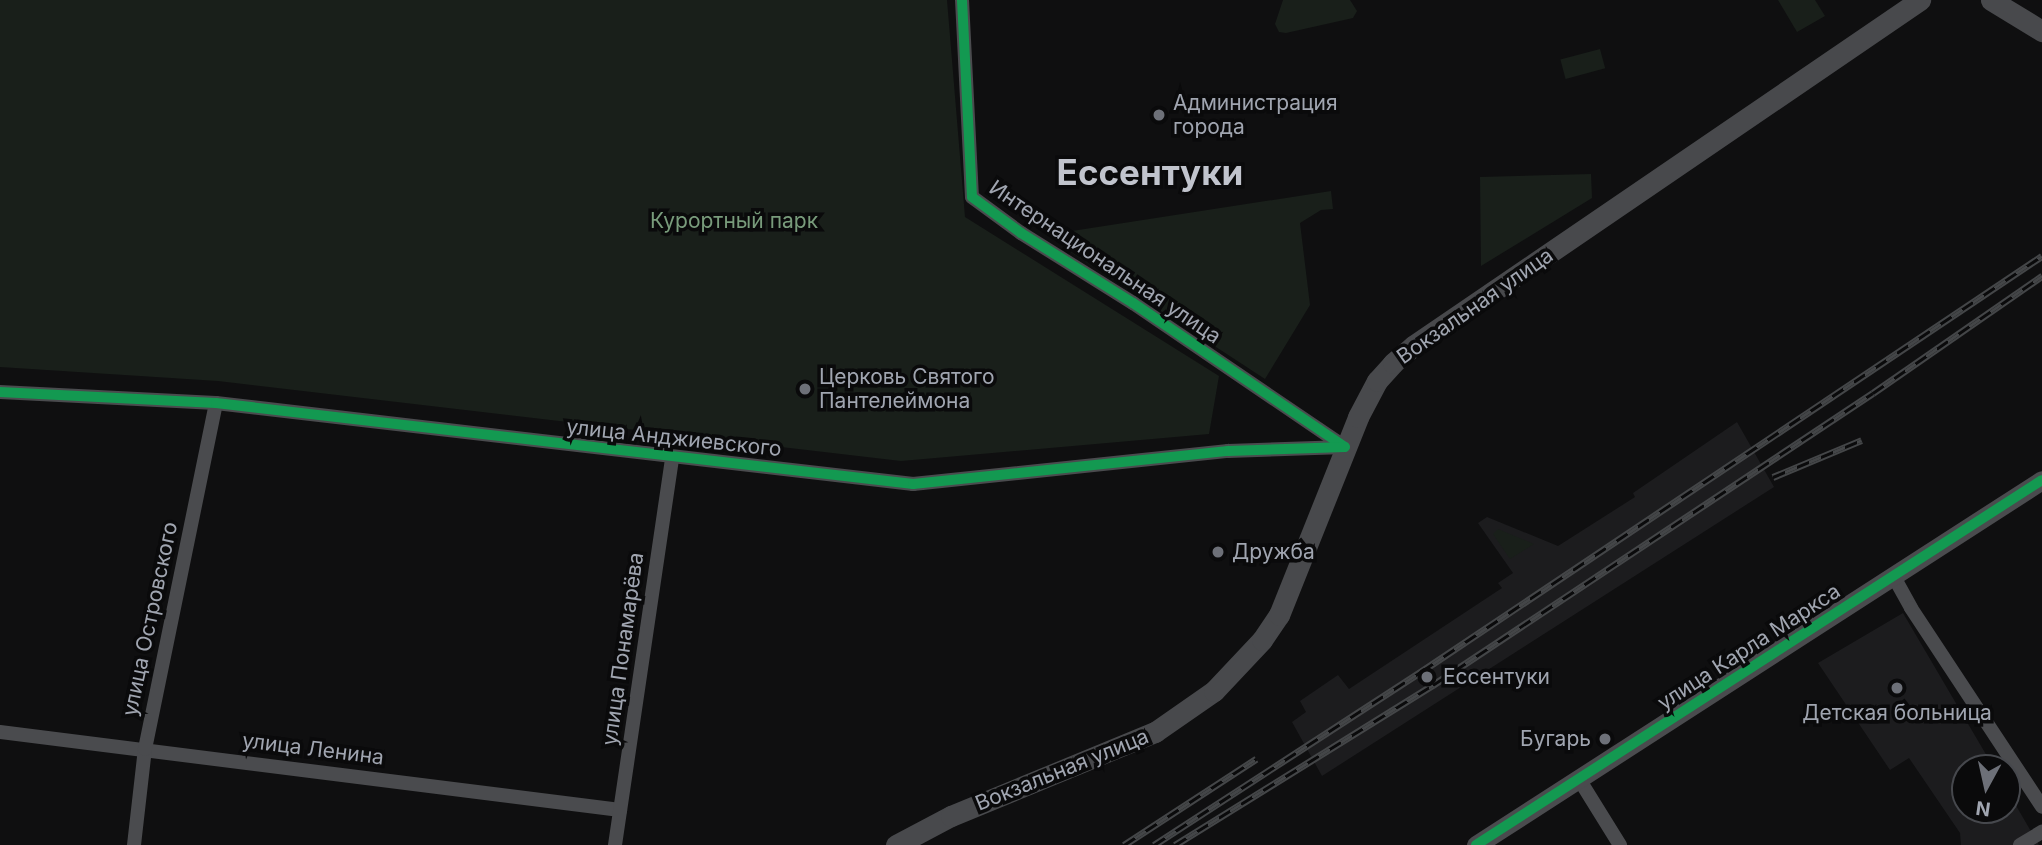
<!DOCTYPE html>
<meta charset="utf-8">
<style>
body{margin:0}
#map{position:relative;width:2042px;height:845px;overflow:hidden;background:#0f0f10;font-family:Inter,sans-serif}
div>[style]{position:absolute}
.built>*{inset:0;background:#1c1c1e}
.green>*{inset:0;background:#191f1a;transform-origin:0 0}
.minor>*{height:14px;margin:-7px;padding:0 7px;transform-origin:7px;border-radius:7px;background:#4a4b4e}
.tertiary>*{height:19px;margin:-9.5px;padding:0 9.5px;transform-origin:9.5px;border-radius:9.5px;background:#4a4b4e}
.secondary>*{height:21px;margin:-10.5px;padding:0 10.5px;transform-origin:10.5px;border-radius:10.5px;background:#48494c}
.rail>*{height:7px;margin-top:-3.5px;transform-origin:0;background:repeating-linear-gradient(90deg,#0a0a0b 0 13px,#444648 0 26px);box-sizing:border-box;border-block:2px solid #444648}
.cycleway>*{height:10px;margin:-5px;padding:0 5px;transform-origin:5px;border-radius:5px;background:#139951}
.dots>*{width:19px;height:19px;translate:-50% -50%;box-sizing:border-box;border:4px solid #0a0a0b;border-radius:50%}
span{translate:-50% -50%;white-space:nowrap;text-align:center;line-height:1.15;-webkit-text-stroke:7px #0a0a0b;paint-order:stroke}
.poi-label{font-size:21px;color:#a0a5b0}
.left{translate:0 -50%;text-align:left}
.right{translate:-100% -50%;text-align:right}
.park-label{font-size:21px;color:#789b7b}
.street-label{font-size:21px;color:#a0a5b0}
.town-label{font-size:35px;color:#c1c4cd;font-weight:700}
.north{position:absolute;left:1951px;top:754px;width:70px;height:70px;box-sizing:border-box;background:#0a0a0b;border:2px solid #46484d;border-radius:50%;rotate:188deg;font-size:19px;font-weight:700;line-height:28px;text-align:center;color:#a0a5b0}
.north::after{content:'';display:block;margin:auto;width:24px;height:32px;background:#6d7078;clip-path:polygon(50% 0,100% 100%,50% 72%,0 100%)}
</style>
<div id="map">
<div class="built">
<div style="clip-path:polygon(1737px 422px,1774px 487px,1322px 776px,1292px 722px,1306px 712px,1300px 701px,1338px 675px,1349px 689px,1502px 588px,1498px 583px,1513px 573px,1478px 523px,1487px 517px,1558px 546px,1635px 497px,1633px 493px)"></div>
<div style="clip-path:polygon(1903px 613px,1994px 768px,1965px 768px,1965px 810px,2007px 810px,2007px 790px,2039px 845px,1961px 845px,1960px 833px,1909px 758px,1890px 770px,1818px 663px)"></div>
</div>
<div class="green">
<div style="clip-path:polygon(0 0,947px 0,965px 217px,1219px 376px,1209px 434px,901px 461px,218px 381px,0 367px)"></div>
<div style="clip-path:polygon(1283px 0,1350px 0,1357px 11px,1353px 18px,1286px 33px,1279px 32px,1275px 24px)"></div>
<div style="clip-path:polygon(1778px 0,1815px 0,1825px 16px,1797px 32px)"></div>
<div style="left:1600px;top:49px;width:20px;height:41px;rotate:75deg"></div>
<div style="clip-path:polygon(1591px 174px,1592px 198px,1481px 266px,1480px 177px)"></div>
<div style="clip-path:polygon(1331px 191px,1333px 209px,1321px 210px,1300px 223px,1310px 305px,1265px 379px,1063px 247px,1072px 231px)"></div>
<div style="clip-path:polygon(1498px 529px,1534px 544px,1510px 559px,1493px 534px)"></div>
</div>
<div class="minor">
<div style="left:962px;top:0;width:197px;rotate:87.1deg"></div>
<div style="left:972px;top:197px;width:61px;rotate:36.3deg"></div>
<div style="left:1021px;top:233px;width:132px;rotate:32deg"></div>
<div style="left:1133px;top:303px;width:256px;rotate:34.2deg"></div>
<div style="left:0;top:392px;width:216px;rotate:2.9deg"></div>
<div style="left:216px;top:403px;width:702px;rotate:6.63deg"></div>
<div style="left:913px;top:484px;width:317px;rotate:-6deg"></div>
<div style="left:1228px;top:451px;width:117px;rotate:-2deg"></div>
<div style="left:1894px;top:577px;width:35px;rotate:61deg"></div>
<div style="left:1911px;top:608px;width:238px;rotate:56.6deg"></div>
<div style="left:0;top:732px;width:625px;rotate:7.17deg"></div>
<div style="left:1579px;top:779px;width:78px;rotate:58.2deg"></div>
<div style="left:134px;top:845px;width:97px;rotate:-83.5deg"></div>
<div style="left:145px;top:749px;width:353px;rotate:-78.4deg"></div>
<div style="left:615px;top:845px;width:391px;rotate:-81.6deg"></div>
<div style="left:2020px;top:845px;width:26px;rotate:-31deg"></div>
</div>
<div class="tertiary">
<div style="left:1476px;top:845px;width:673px;rotate:-32.82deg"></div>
</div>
<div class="secondary">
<div style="left:1991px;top:0;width:60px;rotate:31.3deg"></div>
<div style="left:896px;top:845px;width:62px;rotate:-27.8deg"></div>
<div style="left:951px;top:816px;width:221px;rotate:-22.4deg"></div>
<div style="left:1155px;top:732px;width:72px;rotate:-34.8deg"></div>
<div style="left:1214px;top:691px;width:70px;rotate:-46.7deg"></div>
<div style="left:1262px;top:640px;width:30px;rotate:-56deg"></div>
<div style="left:1279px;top:615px;width:213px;rotate:-68.2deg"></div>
<div style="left:1358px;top:417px;width:41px;rotate:-62.2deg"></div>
<div style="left:1377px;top:381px;width:24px;rotate:-48deg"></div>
<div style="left:1393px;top:363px;width:26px;rotate:-40deg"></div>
<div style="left:1413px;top:346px;width:614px;rotate:-34.31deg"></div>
</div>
<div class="rail">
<div style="left:1773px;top:477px;width:96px;rotate:-22.6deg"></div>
<div style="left:1124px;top:845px;width:158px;rotate:-33.1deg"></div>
<div style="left:1154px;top:845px;width:320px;rotate:-33deg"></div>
<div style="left:1422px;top:671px;width:746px;rotate:-33.8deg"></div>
<div style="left:1175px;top:845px;width:304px;rotate:-31.8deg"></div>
<div style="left:1433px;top:685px;width:528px;rotate:-33.57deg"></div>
<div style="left:1873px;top:393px;width:206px;rotate:-34.7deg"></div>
</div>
<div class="cycleway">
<div style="left:962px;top:0;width:197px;rotate:87.1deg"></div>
<div style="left:972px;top:197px;width:61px;rotate:36.3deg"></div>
<div style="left:1021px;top:233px;width:132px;rotate:32deg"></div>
<div style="left:1133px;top:303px;width:256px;rotate:34.2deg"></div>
<div style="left:0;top:392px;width:216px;rotate:2.9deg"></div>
<div style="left:216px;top:403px;width:702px;rotate:6.63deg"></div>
<div style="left:913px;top:484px;width:317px;rotate:-6deg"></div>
<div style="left:1228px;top:451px;width:117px;rotate:-2deg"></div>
<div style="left:1476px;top:845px;width:673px;rotate:-32.82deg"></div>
</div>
<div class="dots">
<div style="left:1159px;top:115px;background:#6d7078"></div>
<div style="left:805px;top:389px;background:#6d7078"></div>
<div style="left:1218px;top:552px;background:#6d7078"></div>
<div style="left:1427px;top:677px;background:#6d7078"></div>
<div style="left:1897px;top:688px;background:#6d7078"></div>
<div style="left:1605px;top:739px;background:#6d7078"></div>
</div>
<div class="poi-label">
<span class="left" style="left:1173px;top:115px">Администрация<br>города</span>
<span class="left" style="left:819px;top:389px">Церковь Святого<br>Пантелеймона</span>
<span class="left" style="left:1232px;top:552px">Дружба</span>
<span class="left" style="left:1443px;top:677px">Ессентуки</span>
<span style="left:1897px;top:713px">Детская больница</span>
<span class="right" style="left:1591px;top:739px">Бугарь</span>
</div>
<div class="park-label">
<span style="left:734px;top:221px">Курортный парк</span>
</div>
<div class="street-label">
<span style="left:1105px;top:262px;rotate:34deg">Интернациональная улица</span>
<span style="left:1475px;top:306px;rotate:-35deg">Вокзальная улица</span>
<span style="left:674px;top:438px;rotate:6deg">улица Анджиевского</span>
<span style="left:150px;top:619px;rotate:-78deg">улица Островского</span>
<span style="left:1749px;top:647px;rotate:-33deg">улица Карла Маркса</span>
<span style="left:623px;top:649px;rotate:-82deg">улица Понамарёва</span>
<span style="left:313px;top:749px;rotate:7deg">улица Ленина</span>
<span style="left:1062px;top:770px;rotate:-22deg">Вокзальная улица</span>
</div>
<div class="town-label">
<span style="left:1150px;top:172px">Ессентуки</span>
</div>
<div class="north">N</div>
</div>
